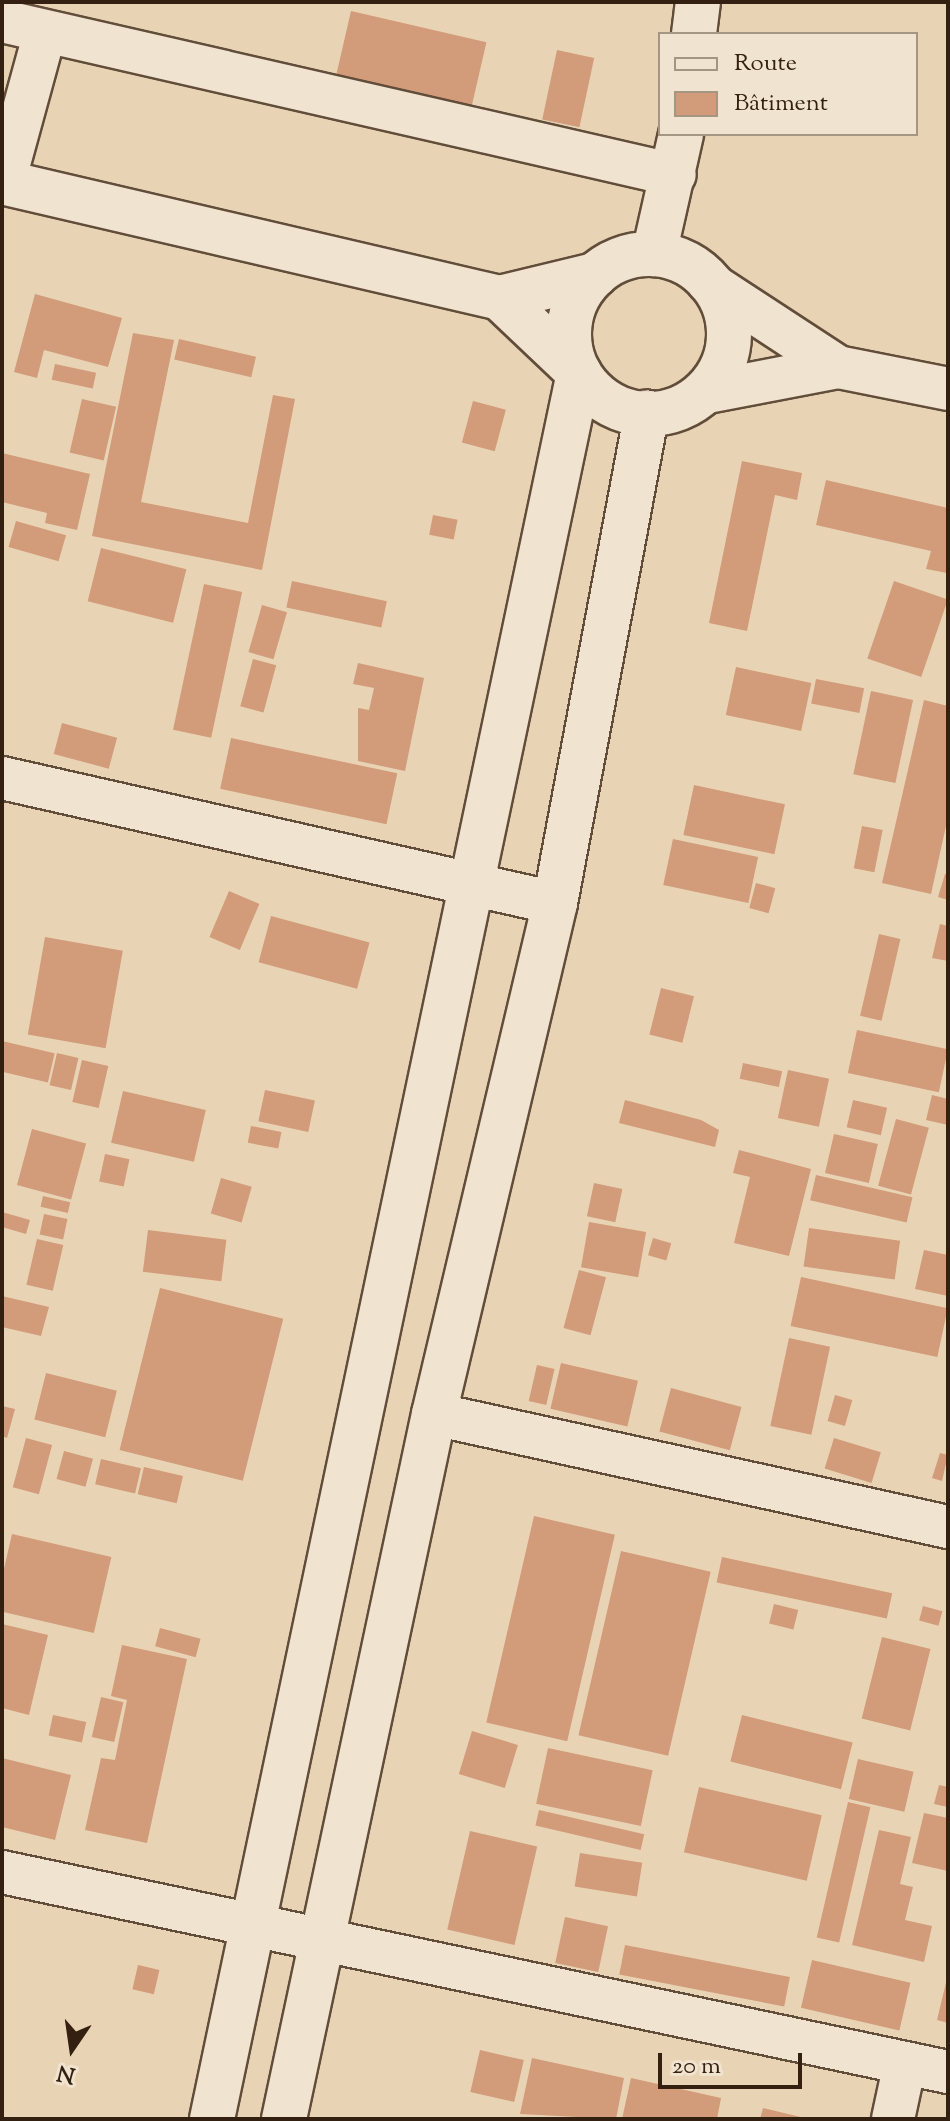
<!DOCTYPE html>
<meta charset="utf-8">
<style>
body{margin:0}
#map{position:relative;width:950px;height:2121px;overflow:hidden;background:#e8d4b5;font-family:"Sorts Mill Goudy",serif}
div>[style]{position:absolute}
.building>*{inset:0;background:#d29b79;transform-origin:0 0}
.roads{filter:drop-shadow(2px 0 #614d3a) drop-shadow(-2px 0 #614d3a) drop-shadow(0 2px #614d3a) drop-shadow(0 -2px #614d3a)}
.minor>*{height:42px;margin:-21px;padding:0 21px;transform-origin:21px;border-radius:21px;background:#f0e3cf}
.tertiary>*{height:44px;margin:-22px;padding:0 22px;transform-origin:22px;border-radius:22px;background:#f0e3cf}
.tertiary>.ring{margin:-22px;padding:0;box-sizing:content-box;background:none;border:44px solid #f0e3cf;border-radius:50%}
span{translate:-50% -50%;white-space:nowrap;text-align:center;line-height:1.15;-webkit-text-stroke:6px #f0e3cf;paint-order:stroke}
.frame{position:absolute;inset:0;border:4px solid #342011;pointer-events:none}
.legend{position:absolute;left:658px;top:32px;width:260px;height:104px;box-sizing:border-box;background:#f0e3cf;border:2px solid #a59583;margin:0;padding:10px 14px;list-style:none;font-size:24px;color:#342011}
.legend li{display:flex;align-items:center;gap:16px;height:40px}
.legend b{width:40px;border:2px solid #a59583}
.north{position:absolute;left:32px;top:2009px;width:80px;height:80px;-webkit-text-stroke:6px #f0e3cf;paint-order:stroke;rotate:193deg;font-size:22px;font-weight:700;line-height:32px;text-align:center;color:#342011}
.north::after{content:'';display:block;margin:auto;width:28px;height:36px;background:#342011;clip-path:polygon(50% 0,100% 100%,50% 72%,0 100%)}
.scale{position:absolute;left:658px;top:2053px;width:144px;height:36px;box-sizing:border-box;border:4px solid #342011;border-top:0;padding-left:10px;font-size:24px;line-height:28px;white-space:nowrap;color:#342011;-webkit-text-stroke:6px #f0e3cf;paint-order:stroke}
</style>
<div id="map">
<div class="building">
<div style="left:351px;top:11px;width:139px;height:68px;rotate:13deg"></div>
<div style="left:557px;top:50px;width:38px;height:71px;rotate:12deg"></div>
<div style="clip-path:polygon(35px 294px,122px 318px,108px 367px,44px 350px,37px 378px,14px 372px)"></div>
<div style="clip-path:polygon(133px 333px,174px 340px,141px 502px,248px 523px,273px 395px,295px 399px,262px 570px,92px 536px)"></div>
<div style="left:179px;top:339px;width:79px;height:21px;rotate:13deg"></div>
<div style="left:55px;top:364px;width:42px;height:16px;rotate:12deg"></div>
<div style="left:82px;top:399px;width:35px;height:55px;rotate:13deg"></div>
<div style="left:473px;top:401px;width:34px;height:43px;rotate:15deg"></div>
<div style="clip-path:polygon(2px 453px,90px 474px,77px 530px,45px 523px,47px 513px,2px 502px)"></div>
<div style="clip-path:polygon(742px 461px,802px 473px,797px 500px,775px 495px,747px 631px,709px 623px)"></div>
<div style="clip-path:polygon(826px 480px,948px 508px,947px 573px,926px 569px,931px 551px,816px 525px)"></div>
<div style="left:433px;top:515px;width:25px;height:20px;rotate:11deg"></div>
<div style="left:16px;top:521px;width:52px;height:27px;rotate:16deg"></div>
<div style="left:101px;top:548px;width:88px;height:55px;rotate:14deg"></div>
<div style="left:292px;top:581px;width:97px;height:27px;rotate:12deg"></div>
<div style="left:894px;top:581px;width:57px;height:82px;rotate:19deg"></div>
<div style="left:204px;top:584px;width:39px;height:149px;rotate:12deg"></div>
<div style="left:262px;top:605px;width:26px;height:49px;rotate:16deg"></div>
<div style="left:253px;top:659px;width:24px;height:49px;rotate:15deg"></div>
<div style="clip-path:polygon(358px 663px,424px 678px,405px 771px,358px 761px,358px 708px,369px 710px,374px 688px,353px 684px)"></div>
<div style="left:736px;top:667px;width:77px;height:49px;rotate:12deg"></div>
<div style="left:816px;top:679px;width:49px;height:25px;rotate:11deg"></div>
<div style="left:871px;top:691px;width:43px;height:85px;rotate:12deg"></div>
<div style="clip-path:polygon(924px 700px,948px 706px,948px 817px,931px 894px,882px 883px)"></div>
<div style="left:62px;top:723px;width:57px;height:32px;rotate:15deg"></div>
<div style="left:231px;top:738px;width:170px;height:52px;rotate:12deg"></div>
<div style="left:694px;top:785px;width:93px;height:51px;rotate:12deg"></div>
<div style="left:862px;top:826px;width:21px;height:43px;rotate:11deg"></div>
<div style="left:673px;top:839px;width:87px;height:47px;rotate:12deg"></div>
<div style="clip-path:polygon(945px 874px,948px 874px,948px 900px,938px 897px)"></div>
<div style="left:756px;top:883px;width:20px;height:26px;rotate:15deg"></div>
<div style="left:229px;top:891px;width:33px;height:50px;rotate:23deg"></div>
<div style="left:271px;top:916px;width:102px;height:48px;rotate:15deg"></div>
<div style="clip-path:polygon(940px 924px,948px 926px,948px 961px,932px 958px)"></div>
<div style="left:879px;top:934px;width:22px;height:84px;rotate:13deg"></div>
<div style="left:45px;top:937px;width:79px;height:99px;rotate:10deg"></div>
<div style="left:661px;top:988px;width:34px;height:48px;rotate:14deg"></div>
<div style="left:857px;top:1030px;width:93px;height:44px;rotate:12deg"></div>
<div style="left:2px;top:1041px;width:54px;height:30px;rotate:13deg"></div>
<div style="left:57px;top:1053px;width:22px;height:33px;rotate:13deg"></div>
<div style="left:82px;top:1060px;width:27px;height:43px;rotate:13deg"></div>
<div style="left:743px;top:1063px;width:40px;height:16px;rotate:12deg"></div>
<div style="left:788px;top:1070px;width:42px;height:49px;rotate:12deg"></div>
<div style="left:265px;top:1090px;width:51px;height:32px;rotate:12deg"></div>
<div style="left:123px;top:1091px;width:85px;height:53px;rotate:13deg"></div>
<div style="clip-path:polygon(932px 1095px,948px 1099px,948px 1125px,926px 1120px)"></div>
<div style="clip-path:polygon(625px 1100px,701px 1120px,719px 1130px,715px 1147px,619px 1123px)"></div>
<div style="left:853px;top:1100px;width:35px;height:28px;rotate:13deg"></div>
<div style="left:896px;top:1119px;width:34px;height:69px;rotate:15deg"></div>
<div style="left:251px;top:1126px;width:31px;height:17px;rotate:11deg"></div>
<div style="left:32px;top:1129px;width:56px;height:58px;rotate:15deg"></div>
<div style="left:834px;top:1134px;width:45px;height:40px;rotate:13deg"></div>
<div style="clip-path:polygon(739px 1150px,811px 1169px,789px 1256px,734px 1243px,750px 1177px,733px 1173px)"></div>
<div style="left:105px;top:1154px;width:25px;height:28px;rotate:12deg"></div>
<div style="left:816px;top:1175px;width:99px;height:26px;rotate:13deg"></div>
<div style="left:221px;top:1178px;width:32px;height:37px;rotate:16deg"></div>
<div style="left:594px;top:1183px;width:29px;height:34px;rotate:12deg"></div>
<div style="left:43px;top:1196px;width:28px;height:11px;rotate:13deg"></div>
<div style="clip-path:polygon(2px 1212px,30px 1220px,26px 1234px,2px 1227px)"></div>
<div style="left:44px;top:1214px;width:24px;height:21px;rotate:12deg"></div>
<div style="left:589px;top:1222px;width:58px;height:46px;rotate:10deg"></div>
<div style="left:809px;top:1228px;width:92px;height:39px;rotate:8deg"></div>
<div style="left:148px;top:1230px;width:79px;height:42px;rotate:7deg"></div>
<div style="left:653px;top:1238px;width:19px;height:18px;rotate:16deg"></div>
<div style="left:37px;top:1239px;width:27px;height:47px;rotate:13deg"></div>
<div style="clip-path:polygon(924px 1250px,948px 1255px,948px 1296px,915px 1289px)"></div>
<div style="left:579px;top:1270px;width:28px;height:60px;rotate:15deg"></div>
<div style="left:801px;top:1277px;width:150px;height:50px;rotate:12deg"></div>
<div style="left:160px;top:1288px;width:127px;height:167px;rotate:14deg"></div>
<div style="clip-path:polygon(2px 1296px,49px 1307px,41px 1336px,2px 1327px)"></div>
<div style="left:789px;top:1338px;width:42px;height:90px;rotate:12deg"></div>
<div style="left:561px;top:1363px;width:79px;height:47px;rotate:13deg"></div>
<div style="left:537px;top:1365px;width:18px;height:37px;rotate:13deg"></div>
<div style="left:46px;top:1373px;width:73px;height:48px;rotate:14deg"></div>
<div style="left:671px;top:1388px;width:73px;height:45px;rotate:15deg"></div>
<div style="left:835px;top:1395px;width:18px;height:27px;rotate:16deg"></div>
<div style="clip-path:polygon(2px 1406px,15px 1409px,7px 1438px,2px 1436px)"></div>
<div style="left:26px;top:1438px;width:27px;height:51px;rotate:15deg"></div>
<div style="left:834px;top:1438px;width:49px;height:32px;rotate:17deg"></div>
<div style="left:64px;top:1451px;width:30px;height:29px;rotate:15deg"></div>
<div style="clip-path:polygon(940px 1453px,948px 1455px,942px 1481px,932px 1478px)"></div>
<div style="left:101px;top:1459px;width:41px;height:26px;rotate:13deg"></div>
<div style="left:144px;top:1467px;width:40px;height:28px;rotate:13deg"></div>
<div style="left:534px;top:1516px;width:83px;height:212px;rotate:13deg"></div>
<div style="left:12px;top:1534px;width:102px;height:78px;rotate:13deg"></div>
<div style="left:621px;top:1551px;width:92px;height:189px;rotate:13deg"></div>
<div style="left:722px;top:1557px;width:174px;height:26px;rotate:12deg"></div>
<div style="left:774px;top:1604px;width:25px;height:20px;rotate:14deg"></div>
<div style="left:923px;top:1606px;width:20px;height:15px;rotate:15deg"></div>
<div style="clip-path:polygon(2px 1624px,48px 1635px,29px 1715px,2px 1708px)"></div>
<div style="left:160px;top:1628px;width:42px;height:19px;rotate:15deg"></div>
<div style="left:882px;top:1637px;width:50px;height:84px;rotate:14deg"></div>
<div style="clip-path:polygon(122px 1645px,187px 1659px,147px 1843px,85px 1830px,101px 1758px,115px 1760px,127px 1700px,111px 1696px)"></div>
<div style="left:101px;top:1697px;width:23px;height:41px;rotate:13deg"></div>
<div style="left:53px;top:1715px;width:34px;height:21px;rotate:12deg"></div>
<div style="left:742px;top:1715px;width:114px;height:48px;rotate:14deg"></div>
<div style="left:472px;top:1731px;width:48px;height:45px;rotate:17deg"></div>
<div style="left:548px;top:1748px;width:107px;height:57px;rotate:12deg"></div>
<div style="clip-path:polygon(2px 1758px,71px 1775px,55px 1840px,2px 1827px)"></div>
<div style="left:858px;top:1759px;width:57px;height:41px;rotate:13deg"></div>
<div style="clip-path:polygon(939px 1785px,948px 1787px,948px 1807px,934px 1804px)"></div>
<div style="left:699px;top:1787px;width:126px;height:67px;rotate:13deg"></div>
<div style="left:848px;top:1802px;width:23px;height:139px;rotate:13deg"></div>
<div style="left:539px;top:1810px;width:108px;height:16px;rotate:13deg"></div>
<div style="clip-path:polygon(924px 1813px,948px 1818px,948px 1871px,912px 1863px)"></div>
<div style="clip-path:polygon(879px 1830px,911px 1837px,900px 1884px,913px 1887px,905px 1920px,932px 1926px,924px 1962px,852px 1945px)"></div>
<div style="left:470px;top:1831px;width:69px;height:101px;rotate:13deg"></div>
<div style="left:580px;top:1853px;width:63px;height:34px;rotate:9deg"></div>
<div style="left:565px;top:1917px;width:44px;height:47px;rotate:12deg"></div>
<div style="left:625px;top:1945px;width:168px;height:30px;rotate:11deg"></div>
<div style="left:812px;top:1960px;width:101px;height:49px;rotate:13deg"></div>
<div style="left:138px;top:1965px;width:22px;height:25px;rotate:13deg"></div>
<div style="clip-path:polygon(948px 1974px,948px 2023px,937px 2020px)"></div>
<div style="left:480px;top:2050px;width:45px;height:43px;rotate:13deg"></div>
<div style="clip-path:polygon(532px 2058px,624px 2078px,616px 2119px,520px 2114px)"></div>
<div style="clip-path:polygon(631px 2078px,721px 2098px,717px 2119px,622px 2119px)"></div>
<div style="clip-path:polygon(763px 2108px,805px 2118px,805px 2119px,760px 2119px)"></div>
</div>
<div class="roads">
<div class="minor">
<div style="left:2px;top:21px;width:690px;rotate:12.89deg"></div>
<div style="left:4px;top:182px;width:156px;rotate:-74.7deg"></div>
<div style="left:708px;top:282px;width:155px;rotate:33.2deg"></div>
<div style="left:838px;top:367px;width:112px;rotate:11.3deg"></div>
<div style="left:703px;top:393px;width:137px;rotate:-10.9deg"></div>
<div style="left:2px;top:778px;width:567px;rotate:12.74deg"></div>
<div style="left:434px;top:1414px;width:526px;rotate:12.4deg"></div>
<div style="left:2px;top:1872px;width:967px;rotate:11.94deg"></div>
<div style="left:893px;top:2119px;width:57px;rotate:-77.9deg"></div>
</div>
<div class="tertiary">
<div style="left:694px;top:34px;width:32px;rotate:-83deg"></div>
<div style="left:2px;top:182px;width:511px;rotate:13.11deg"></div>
<div style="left:500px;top:298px;width:98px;rotate:-13.6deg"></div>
<div style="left:654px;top:254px;width:123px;rotate:-77.3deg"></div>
<div class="ring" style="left:569px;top:254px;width:116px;height:116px"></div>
<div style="left:212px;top:2119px;width:1784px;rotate:-78.13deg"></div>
<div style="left:579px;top:373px;width:109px;rotate:-136.5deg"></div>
<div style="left:284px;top:2119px;width:721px;rotate:-77.99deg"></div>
<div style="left:434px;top:1414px;width:525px;rotate:-76.68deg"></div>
<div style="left:555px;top:903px;width:499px;rotate:-79.4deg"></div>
</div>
</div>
<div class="frame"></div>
<ul class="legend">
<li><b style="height:10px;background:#f0e3cf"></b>Route</li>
<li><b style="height:22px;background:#d29b79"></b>Bâtiment</li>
</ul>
<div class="north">N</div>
<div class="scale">20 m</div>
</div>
